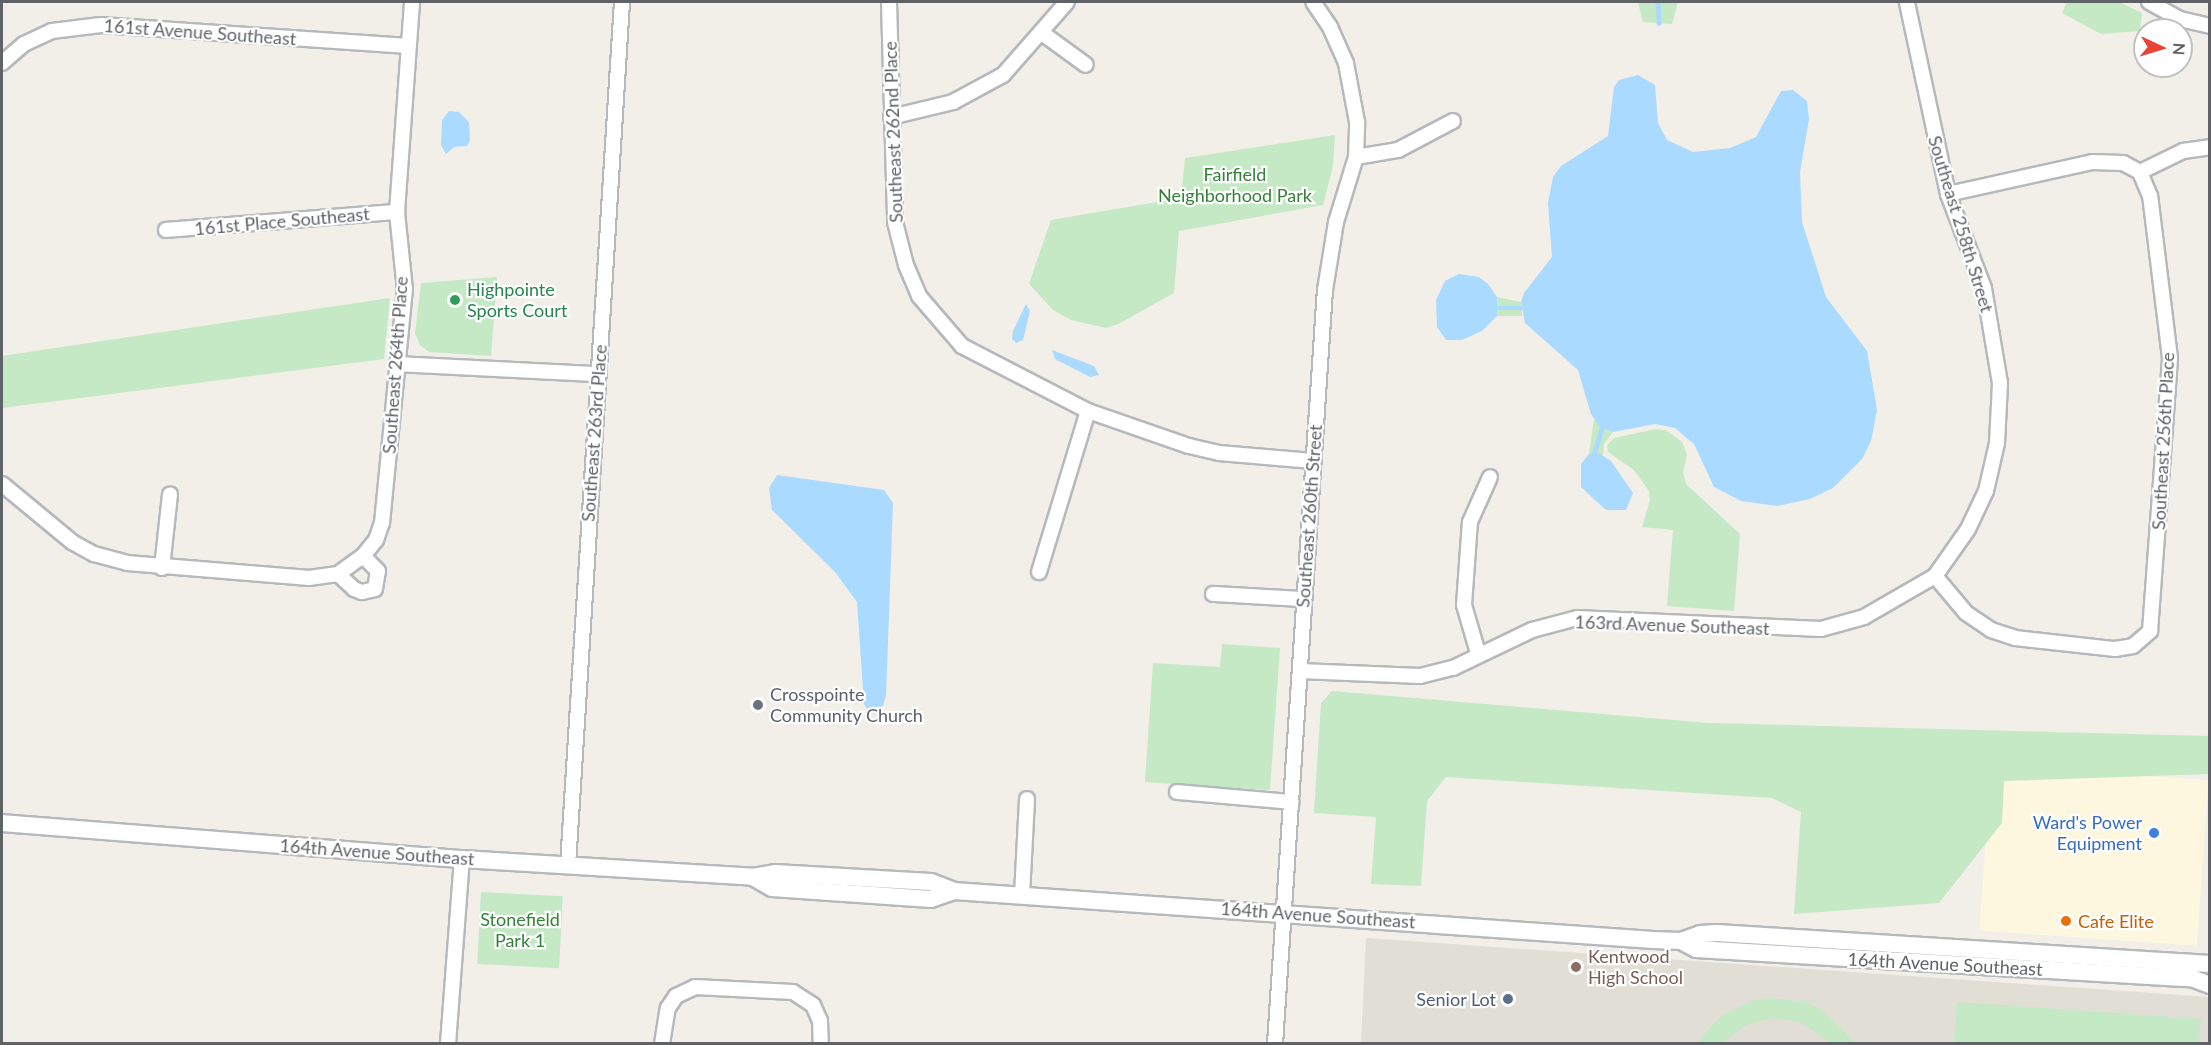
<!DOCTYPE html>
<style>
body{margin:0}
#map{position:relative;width:2211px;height:1045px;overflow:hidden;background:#f1efe8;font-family:Lato,sans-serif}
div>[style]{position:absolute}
.commercial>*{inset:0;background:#fef7e0;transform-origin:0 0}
.education>*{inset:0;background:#e1ded6}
.green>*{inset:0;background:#c5e8c5;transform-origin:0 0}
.water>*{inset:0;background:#aadaff}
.stream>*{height:4.5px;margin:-2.25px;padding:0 2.25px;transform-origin:2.25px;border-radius:2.25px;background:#aadaff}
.roads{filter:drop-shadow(2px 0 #b5b8bc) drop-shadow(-2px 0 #b5b8bc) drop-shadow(0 2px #b5b8bc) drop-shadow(0 -2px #b5b8bc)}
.minor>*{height:14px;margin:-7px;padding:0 7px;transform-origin:7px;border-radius:7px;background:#fff}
.tertiary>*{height:16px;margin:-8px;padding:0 8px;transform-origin:8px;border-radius:8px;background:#fff}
.dots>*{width:16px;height:16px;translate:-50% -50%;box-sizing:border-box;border:3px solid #fff;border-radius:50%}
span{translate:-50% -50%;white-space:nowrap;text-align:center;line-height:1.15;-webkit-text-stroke:4.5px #fff;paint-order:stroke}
.street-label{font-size:18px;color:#5f6368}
.park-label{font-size:18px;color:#348238}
.leisure-label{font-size:18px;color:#27864d}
.left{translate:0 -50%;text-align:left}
.worship-label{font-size:18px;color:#5b616d}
.shop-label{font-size:18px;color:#366cbe}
.right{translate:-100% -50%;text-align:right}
.food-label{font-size:18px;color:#c56008}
.education-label{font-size:18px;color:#785e54}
.service-label{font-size:18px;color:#4e5e75}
.frame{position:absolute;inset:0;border:3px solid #5f6368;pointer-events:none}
.north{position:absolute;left:2133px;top:18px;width:60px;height:60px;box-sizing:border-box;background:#fff;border:2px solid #bfc1c3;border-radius:50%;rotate:94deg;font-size:16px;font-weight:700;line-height:24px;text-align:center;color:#5f6368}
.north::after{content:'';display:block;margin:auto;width:21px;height:27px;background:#ea4335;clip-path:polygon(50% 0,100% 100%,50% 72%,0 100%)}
</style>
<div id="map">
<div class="commercial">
<div style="left:1991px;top:765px;width:218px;height:166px;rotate:4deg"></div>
</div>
<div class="education">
<div style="clip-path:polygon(1366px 938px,2209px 997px,2209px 1043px,1361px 1044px)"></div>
</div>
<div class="green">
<div style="clip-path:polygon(1638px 2px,1678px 2px,1672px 24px,1643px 22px)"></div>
<div style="clip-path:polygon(2067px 2px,2119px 2px,2142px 13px,2140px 31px,2101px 34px,2062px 13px)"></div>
<div style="clip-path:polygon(1335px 135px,1333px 166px,1323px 205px,1179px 231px,1174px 293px,1118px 324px,1106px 328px,1071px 320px,1053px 310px,1029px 284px,1051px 220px,1181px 198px,1185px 158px)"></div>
<div style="clip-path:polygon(497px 277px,491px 356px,429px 352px,420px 345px,415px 333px,421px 283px)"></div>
<div style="clip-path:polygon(1497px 297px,1521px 302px,1522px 316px,1497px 316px)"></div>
<div style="clip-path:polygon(390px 298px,384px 359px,2px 408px,2px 356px)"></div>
<div style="clip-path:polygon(1594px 420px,1613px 432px,1604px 444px,1603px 455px,1589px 454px)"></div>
<div style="clip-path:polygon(1656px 429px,1666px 430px,1682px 442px,1687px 455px,1683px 472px,1686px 484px,1740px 534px,1734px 611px,1667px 606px,1673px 530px,1642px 527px,1650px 500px,1649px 491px,1634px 470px,1608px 452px,1607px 445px,1614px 438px)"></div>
<div style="clip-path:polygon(1222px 644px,1280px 648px,1270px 790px,1145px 782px,1153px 663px,1220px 667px)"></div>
<div style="clip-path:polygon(1332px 691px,1708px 723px,2209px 736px,2209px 774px,2004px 781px,2002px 823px,1939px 903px,1794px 914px,1801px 812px,1772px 798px,1446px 777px,1427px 801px,1421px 886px,1371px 884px,1376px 817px,1314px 813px,1321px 703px)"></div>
<div style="left:481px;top:892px;width:82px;height:72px;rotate:3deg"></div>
<div style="clip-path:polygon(1771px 998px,1806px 1002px,1822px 1010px,1856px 1043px,1831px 1043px,1800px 1022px,1773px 1018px,1746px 1025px,1722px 1043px,1697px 1043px,1721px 1016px,1753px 1000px)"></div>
<div style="clip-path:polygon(1957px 1002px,2201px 1019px,2199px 1043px,1954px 1043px)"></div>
</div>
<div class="water">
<div style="clip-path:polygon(1638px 75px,1655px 85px,1658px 123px,1667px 140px,1693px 152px,1730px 148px,1756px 137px,1781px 91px,1793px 90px,1807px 101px,1809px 119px,1800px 172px,1802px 222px,1826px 297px,1867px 351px,1877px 410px,1871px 441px,1862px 459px,1833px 488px,1810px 499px,1777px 506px,1741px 501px,1714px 487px,1694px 444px,1675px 428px,1655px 424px,1613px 432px,1599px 426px,1591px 414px,1578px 370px,1525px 323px,1521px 302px,1524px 293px,1552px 257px,1548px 203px,1553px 177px,1561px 166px,1608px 136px,1614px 87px,1619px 80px)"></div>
<div style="clip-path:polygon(449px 111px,459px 112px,469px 122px,470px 140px,467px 146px,454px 147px,446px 154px,441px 145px,442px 120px)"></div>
<div style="clip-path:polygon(1459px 274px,1479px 277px,1488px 284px,1497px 297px,1497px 316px,1482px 331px,1462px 340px,1446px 340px,1437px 327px,1436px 300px,1445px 281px)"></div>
<div style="clip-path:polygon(1026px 304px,1030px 311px,1023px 340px,1016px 343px,1012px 339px,1013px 331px)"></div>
<div style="clip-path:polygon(1052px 350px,1094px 366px,1099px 375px,1090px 377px,1055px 359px)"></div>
<div style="clip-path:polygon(1599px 453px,1611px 461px,1633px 493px,1626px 510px,1606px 510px,1581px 487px,1581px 464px,1589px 454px)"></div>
<div style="clip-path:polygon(777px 475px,884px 490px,893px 503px,886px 696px,880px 714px,870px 713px,864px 704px,857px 602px,835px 572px,772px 510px,769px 488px)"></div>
</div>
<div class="stream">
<div style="left:1658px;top:2px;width:21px;rotate:87deg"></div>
<div style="left:1498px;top:308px;width:24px"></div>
<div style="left:1594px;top:453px;width:27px;rotate:-73deg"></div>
</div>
<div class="roads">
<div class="minor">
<div style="left:889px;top:2px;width:220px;rotate:88.4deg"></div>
<div style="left:895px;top:222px;width:44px;rotate:75.7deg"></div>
<div style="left:906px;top:265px;width:34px;rotate:67deg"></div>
<div style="left:919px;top:296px;width:66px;rotate:49.3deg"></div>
<div style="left:962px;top:346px;width:142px;rotate:27.3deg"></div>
<div style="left:1088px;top:411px;width:107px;rotate:19.1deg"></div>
<div style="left:1189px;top:446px;width:31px;rotate:13deg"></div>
<div style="left:1219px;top:453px;width:94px;rotate:4.9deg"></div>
<div style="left:2149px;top:2px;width:35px;rotate:29deg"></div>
<div style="left:2180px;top:19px;width:31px;rotate:13deg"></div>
<div style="left:1042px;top:33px;width:54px;rotate:36deg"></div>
<div style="left:2px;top:63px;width:29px;rotate:-41deg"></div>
<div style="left:24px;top:44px;width:31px;rotate:-25deg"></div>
<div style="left:52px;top:31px;width:49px;rotate:-7deg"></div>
<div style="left:101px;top:25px;width:308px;rotate:3.9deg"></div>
<div style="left:891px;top:117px;width:64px;rotate:-13.6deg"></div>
<div style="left:953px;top:102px;width:57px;rotate:-28.4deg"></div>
<div style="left:1003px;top:75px;width:97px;rotate:-48.8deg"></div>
<div style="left:1356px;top:157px;width:43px;rotate:-9.5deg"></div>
<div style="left:1398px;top:150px;width:62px;rotate:-27.8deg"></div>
<div style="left:1948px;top:194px;width:148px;rotate:-12.5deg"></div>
<div style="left:2092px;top:162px;width:31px;rotate:2deg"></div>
<div style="left:2123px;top:163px;width:19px;rotate:28deg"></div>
<div style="left:2140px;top:172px;width:48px;rotate:-26deg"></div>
<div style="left:2183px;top:151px;width:27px;rotate:-8deg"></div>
<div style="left:166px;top:230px;width:232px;rotate:-4.5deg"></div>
<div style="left:398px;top:364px;width:199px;rotate:2.9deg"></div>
<div style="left:2px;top:484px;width:91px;rotate:39.6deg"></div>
<div style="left:72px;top:542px;width:25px;rotate:29deg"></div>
<div style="left:94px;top:554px;width:34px;rotate:15deg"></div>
<div style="left:127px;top:563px;width:183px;rotate:4.7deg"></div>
<div style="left:309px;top:578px;width:29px;rotate:-8deg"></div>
<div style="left:338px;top:574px;width:31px;rotate:-36deg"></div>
<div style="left:363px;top:556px;width:21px;rotate:-51deg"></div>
<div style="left:376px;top:540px;width:18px;rotate:-71deg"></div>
<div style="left:382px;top:523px;width:234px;rotate:-84.4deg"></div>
<div style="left:405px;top:290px;width:78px;rotate:-95.9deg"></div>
<div style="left:397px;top:212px;width:211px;rotate:-85.9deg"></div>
<div style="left:162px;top:568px;width:74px;rotate:-83.8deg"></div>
<div style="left:1039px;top:572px;width:168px;rotate:-73.1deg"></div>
<div style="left:338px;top:574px;width:22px;rotate:43deg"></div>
<div style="left:354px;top:589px;width:9px;rotate:21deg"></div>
<div style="left:362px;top:592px;width:13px;rotate:-13deg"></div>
<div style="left:375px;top:589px;width:18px;rotate:-81deg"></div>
<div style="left:378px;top:571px;width:21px;rotate:-135deg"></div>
<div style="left:1935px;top:576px;width:48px;rotate:50deg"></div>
<div style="left:1966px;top:613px;width:30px;rotate:34deg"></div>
<div style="left:1991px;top:630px;width:25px;rotate:18deg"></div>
<div style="left:2015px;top:638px;width:101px;rotate:6.3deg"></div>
<div style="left:2115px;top:649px;width:18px;rotate:-9deg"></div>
<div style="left:2133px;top:646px;width:23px;rotate:-41deg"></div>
<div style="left:2150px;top:631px;width:274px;rotate:-85.8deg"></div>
<div style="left:2170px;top:358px;width:163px;rotate:-97deg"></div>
<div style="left:2150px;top:196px;width:26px;rotate:-113deg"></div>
<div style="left:1213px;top:594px;width:90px;rotate:3.2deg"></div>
<div style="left:1478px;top:653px;width:50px;rotate:-106.3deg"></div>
<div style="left:1464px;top:605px;width:83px;rotate:-85.9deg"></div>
<div style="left:1470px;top:522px;width:49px;rotate:-66deg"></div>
<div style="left:1300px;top:671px;width:120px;rotate:2.4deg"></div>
<div style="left:1420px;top:676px;width:34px;rotate:-14deg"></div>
<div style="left:1453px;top:668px;width:88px;rotate:-25.7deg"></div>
<div style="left:1532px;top:630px;width:47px;rotate:-14.9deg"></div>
<div style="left:1577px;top:618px;width:244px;rotate:2.6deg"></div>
<div style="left:1821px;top:629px;width:45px;rotate:-15.6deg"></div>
<div style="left:1864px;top:617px;width:82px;rotate:-30deg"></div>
<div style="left:1935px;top:576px;width:57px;rotate:-54.9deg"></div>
<div style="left:1968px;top:529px;width:42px;rotate:-64.7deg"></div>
<div style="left:1986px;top:491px;width:49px;rotate:-77.1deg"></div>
<div style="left:1997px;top:443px;width:60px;rotate:-87.1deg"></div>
<div style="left:2000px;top:383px;width:96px;rotate:-99.6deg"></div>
<div style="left:1984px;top:288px;width:101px;rotate:-111deg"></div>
<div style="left:1948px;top:194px;width:196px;rotate:-102.1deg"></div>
<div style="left:1177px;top:792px;width:115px;rotate:5deg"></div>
<div style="left:568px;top:865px;width:865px;rotate:-86.42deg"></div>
<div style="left:1022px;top:895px;width:96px;rotate:-87deg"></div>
<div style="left:448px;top:1044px;width:186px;rotate:-85.7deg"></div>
<div style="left:662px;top:1044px;width:36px;rotate:-81deg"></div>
<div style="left:668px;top:1008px;width:14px;rotate:-56deg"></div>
<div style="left:676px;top:996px;width:21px;rotate:-25deg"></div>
<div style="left:695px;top:987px;width:98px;rotate:2.9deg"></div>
<div style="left:793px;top:992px;width:24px;rotate:33deg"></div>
<div style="left:813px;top:1005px;width:17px;rotate:66deg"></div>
<div style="left:820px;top:1021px;width:23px;rotate:88deg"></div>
<div style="left:1275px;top:1044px;width:756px;rotate:-86.21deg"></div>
<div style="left:1325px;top:290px;width:69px;rotate:-80.8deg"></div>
<div style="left:1336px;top:222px;width:68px;rotate:-72.9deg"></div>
<div style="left:1356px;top:157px;width:35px;rotate:-88deg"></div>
<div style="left:1357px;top:122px;width:60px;rotate:-100.6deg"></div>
<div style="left:1346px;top:63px;width:39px;rotate:-114deg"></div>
<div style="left:1330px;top:27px;width:30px;rotate:-124deg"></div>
</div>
<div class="tertiary">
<div style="left:2px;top:823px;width:461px;rotate:4.5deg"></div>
<div style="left:462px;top:859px;width:292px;rotate:3.5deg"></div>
<div style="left:753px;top:877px;width:22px;rotate:-10deg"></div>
<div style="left:775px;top:873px;width:156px;rotate:3.3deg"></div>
<div style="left:931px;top:882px;width:25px;rotate:21deg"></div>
<div style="left:954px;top:891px;width:701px;rotate:4.01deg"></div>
<div style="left:1653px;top:940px;width:28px;rotate:2deg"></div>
<div style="left:1681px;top:941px;width:20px;rotate:-20deg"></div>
<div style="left:1700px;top:934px;width:17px;rotate:-3deg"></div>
<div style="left:1717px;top:933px;width:494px;rotate:3.6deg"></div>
<div style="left:753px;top:877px;width:22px;rotate:30deg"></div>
<div style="left:772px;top:888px;width:159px;rotate:4deg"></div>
<div style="left:931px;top:899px;width:24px;rotate:-19deg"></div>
<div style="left:1681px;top:941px;width:17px;rotate:28deg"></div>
<div style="left:1696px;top:949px;width:499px;rotate:3.4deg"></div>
<div style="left:2194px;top:979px;width:17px;rotate:21deg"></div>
</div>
</div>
<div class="dots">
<div style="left:455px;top:300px;background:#2e9e5b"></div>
<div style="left:758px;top:705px;background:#6b7280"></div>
<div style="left:2154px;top:833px;background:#3f7fe0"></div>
<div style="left:2066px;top:921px;background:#e8710a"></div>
<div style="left:1576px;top:967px;background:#8d6e63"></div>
<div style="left:1508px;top:999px;background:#5c6f8a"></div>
</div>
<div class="street-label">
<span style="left:200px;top:32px;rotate:4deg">161st Avenue Southeast</span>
<span style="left:893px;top:132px;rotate:-92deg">Southeast 262nd Place</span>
<span style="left:282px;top:221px;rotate:-5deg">161st Place Southeast</span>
<span style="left:1961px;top:224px;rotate:73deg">Southeast 258th Street</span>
<span style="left:395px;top:365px;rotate:-86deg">Southeast 264th Place</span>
<span style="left:594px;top:433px;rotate:-86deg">Southeast 263rd Place</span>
<span style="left:2163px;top:441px;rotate:-87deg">Southeast 256th Place</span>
<span style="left:1309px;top:516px;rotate:-86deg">Southeast 260th Street</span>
<span style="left:1672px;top:625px;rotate:2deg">163rd Avenue Southeast</span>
<span style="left:377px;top:852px;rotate:4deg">164th Avenue Southeast</span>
<span style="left:1318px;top:915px;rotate:4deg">164th Avenue Southeast</span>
<span style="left:1945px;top:964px;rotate:3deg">164th Avenue Southeast</span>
</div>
<div class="park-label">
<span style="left:1235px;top:185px">Fairfield<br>Neighborhood Park</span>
<span style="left:520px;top:930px">Stonefield<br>Park 1</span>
</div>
<div class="leisure-label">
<span class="left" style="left:467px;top:300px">Highpointe<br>Sports Court</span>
</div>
<div class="worship-label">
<span class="left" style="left:770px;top:705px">Crosspointe<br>Community Church</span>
</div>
<div class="shop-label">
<span class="right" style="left:2142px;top:833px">Ward's Power<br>Equipment</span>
</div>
<div class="food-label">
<span class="left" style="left:2078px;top:921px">Cafe Elite</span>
</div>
<div class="education-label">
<span class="left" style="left:1588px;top:967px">Kentwood<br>High School</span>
</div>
<div class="service-label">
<span class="right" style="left:1496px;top:999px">Senior Lot</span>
</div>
<div class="frame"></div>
<div class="north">N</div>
</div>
